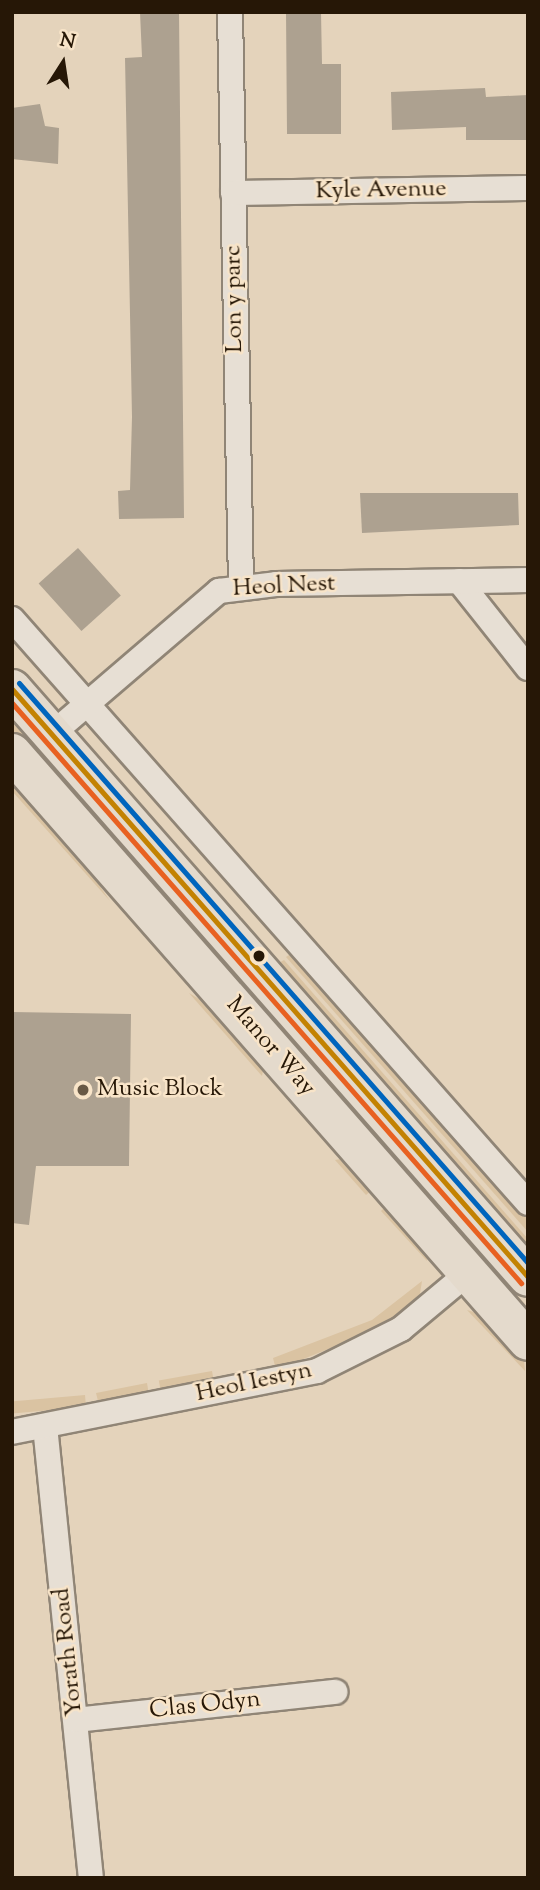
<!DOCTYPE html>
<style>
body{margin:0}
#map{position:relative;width:540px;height:1890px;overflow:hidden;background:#e4d3bb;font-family:"Sorts Mill Goudy",serif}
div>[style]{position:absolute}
.green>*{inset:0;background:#dac3a2;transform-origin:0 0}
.building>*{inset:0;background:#ada190;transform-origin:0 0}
.roads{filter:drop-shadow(2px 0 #908576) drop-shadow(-2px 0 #908576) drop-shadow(0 2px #908576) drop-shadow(0 -2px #908576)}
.minor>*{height:24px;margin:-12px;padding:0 12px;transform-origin:12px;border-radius:12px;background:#e7dfd4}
.trunk>*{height:38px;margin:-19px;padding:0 19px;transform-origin:19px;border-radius:19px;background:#e4dacc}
.bus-1>*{height:5px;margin:-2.5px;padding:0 2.5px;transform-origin:2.5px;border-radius:2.5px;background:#c38202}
.bus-2>*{height:5px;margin:-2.5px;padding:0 2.5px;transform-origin:2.5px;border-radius:2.5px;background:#e86121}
.bus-3>*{height:5px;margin:-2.5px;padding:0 2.5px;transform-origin:2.5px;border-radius:2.5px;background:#0065bd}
.dots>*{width:19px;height:19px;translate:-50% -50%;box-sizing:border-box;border:4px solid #f8e4c8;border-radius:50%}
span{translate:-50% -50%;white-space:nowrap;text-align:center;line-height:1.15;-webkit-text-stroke:5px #f8e4c8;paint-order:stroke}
.street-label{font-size:24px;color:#261706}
.poi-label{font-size:24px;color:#261706}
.left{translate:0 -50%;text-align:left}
.frame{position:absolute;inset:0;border:14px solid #261706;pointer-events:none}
.north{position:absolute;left:28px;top:28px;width:70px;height:70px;-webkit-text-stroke:5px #f8e4c8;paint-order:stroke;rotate:12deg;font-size:19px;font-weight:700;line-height:28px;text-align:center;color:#261706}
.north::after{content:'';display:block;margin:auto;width:24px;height:32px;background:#261706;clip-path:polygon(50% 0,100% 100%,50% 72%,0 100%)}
</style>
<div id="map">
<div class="green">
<div style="left:12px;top:714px;width:782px;height:15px;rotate:49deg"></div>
<div style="clip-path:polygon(12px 778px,78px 854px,110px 901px,12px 791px)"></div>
<div style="clip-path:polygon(292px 953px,528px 1219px,528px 1232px,286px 957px)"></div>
<div style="clip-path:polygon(284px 960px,528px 1239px,528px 1254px,277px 964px)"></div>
<div style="clip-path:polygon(189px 993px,211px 1006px,264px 1065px,262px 1076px)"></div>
<div style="clip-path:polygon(346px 1158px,373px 1189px,366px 1195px,335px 1160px)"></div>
<div style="clip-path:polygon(388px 1204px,426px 1252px,427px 1261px,381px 1211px)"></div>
<div style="clip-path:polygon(422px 1281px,419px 1300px,378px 1329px,276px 1370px,273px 1358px,372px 1320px)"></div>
<div style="clip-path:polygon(467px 1310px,484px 1315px,524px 1360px,525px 1371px)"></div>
<div style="left:212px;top:1371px;width:11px;height:54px;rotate:80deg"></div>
<div style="clip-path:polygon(147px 1383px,149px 1395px,98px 1401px,96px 1393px)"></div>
<div style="left:85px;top:1395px;width:12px;height:74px;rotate:85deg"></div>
</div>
<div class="building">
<div style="clip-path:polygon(140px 12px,179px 12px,184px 518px,119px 519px,118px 491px,130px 490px,132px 417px,125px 58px,142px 57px)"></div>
<div style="clip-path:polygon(286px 12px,321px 12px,322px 64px,341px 64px,341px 134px,287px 134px)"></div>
<div style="clip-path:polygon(485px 88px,486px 97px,528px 95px,528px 140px,466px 140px,466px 127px,392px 130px,391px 92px)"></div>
<div style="clip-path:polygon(40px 104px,45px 126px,59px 128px,58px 164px,12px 159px,12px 108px)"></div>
<div style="clip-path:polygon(360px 493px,518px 493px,519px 525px,362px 533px)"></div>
<div style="left:78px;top:548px;width:64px;height:53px;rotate:48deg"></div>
<div style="clip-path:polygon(12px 1012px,131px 1014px,129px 1166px,36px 1166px,29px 1225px,12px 1223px)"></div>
</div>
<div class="roads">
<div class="minor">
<div style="left:230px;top:12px;width:573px;rotate:88.9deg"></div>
<div style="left:233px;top:193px;width:295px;rotate:-1deg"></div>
<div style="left:459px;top:581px;width:111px;rotate:51.6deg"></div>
<div style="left:12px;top:619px;width:779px;rotate:48.54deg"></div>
<div style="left:52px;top:734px;width:220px;rotate:-40.6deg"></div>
<div style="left:219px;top:591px;width:57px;rotate:-7deg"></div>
<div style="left:276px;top:584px;width:252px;rotate:-0.9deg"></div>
<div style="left:45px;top:1426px;width:454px;rotate:84.2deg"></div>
<div style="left:12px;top:1432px;width:311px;rotate:-11.3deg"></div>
<div style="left:317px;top:1371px;width:94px;rotate:-26.6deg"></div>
<div style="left:401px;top:1329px;width:87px;rotate:-39.9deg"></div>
<div style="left:76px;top:1720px;width:261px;rotate:-6.2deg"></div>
</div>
<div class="trunk">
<div style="left:12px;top:689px;width:782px;rotate:48.73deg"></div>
<div style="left:12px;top:753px;width:782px;rotate:48.73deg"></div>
</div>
</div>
<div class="bus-1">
<div style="left:12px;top:689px;width:782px;rotate:48.73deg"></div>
</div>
<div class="bus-2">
<div style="left:12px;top:703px;width:772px;rotate:48.73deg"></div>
</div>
<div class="bus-3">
<div style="left:19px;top:683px;width:772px;rotate:48.73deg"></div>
</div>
<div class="dots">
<div style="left:259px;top:956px;background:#261706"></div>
<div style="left:83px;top:1090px;background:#685945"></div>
</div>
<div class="street-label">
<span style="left:381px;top:191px;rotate:-1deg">Kyle Avenue</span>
<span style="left:235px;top:299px;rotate:-91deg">Lon y parc</span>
<span style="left:284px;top:587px;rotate:-3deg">Heol Nest</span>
<span style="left:270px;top:1047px;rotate:49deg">Manor Way</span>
<span style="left:254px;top:1383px;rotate:-12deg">Heol Iestyn</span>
<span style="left:69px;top:1652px;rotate:-96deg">Yorath Road</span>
<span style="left:205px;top:1706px;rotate:-6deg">Clas Odyn</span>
</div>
<div class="poi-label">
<span class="left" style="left:97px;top:1090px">Music Block</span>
</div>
<div class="frame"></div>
<div class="north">N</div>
</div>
